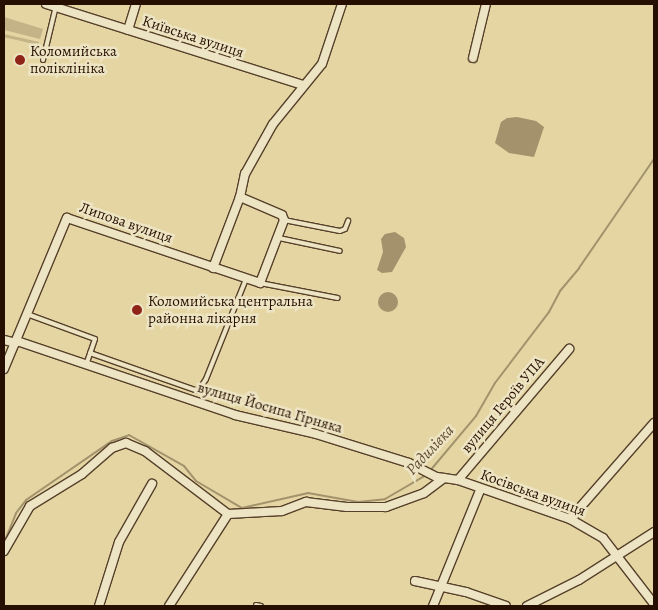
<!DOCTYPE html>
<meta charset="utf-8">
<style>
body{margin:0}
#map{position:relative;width:658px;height:610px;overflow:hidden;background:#e4d5a3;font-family:Alegreya,serif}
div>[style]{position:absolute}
.green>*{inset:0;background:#c4b387;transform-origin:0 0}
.water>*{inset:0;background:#a3926c}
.round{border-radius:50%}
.stream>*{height:2px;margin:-1px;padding:0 1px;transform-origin:1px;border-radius:1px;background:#a3926c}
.roads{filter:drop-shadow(1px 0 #56402a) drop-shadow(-1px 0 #56402a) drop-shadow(0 1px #56402a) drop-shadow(0 -1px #56402a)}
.lane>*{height:4px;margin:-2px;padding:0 2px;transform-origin:2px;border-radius:2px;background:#ede4c3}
.street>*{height:8px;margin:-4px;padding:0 4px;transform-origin:4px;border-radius:4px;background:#ede4c3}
.dots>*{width:14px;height:14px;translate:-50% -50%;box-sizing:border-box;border:2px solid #ede4c3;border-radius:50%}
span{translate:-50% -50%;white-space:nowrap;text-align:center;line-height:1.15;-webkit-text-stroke:5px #ede4c3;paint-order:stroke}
.street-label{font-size:15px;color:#260f01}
.poi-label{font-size:15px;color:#260f01}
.left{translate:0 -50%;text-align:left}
.water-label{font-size:16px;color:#5e4a31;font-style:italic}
.frame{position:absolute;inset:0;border:5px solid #260f01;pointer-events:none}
</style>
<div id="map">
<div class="green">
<div style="clip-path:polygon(4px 17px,43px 29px,40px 39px,4px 30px)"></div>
<div style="left:4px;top:34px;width:36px;height:3px;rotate:13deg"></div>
</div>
<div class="water">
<div style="clip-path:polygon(517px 117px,536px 121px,544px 127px,534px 157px,509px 153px,495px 143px,501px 122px,507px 118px)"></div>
<div style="clip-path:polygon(395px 232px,404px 238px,406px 247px,392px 272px,382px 273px,377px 270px,383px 252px,381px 239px,385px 234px)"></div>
<div class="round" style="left:378px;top:292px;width:20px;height:20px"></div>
</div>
<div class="stream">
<div style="left:429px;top:472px;width:73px;rotate:-50deg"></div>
<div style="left:476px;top:416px;width:38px;rotate:-60deg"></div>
<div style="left:495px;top:383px;width:89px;rotate:-52.7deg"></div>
<div style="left:549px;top:312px;width:24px;rotate:-62deg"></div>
<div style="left:560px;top:291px;width:30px;rotate:-50deg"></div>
<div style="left:579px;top:268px;width:132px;rotate:-55.5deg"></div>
<div style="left:4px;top:543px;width:32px;rotate:-68deg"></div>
<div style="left:16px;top:513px;width:16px;rotate:-52deg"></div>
<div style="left:26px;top:500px;width:104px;rotate:-34.5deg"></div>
<div style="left:112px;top:441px;width:18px;rotate:-19deg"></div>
<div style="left:129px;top:435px;width:63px;rotate:29.4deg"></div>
<div style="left:184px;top:466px;width:19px;rotate:51deg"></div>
<div style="left:196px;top:481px;width:53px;rotate:30.4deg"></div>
<div style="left:242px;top:508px;width:68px;rotate:-12.8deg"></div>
<div style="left:308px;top:493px;width:51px;rotate:10.2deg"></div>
<div style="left:358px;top:502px;width:27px;rotate:-6deg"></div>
<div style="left:385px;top:499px;width:48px;rotate:-30.3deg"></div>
</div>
<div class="roads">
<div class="lane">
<div style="left:43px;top:60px;width:56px;rotate:-76.5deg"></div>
<div style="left:284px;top:220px;width:57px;rotate:11.1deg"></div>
<div style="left:340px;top:231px;width:5px;rotate:-22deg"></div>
<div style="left:345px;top:229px;width:9px;rotate:-69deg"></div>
<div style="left:279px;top:238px;width:62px;rotate:12deg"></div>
<div style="left:260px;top:283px;width:79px;rotate:10.9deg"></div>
<div style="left:27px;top:314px;width:72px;rotate:20.2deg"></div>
<div style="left:95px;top:339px;width:28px;rotate:109deg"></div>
<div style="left:90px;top:353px;width:114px;rotate:19.4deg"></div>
<div style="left:198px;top:391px;width:14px;rotate:-56deg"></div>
<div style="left:206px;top:379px;width:108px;rotate:-68.2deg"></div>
<div style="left:256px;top:605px;width:5px;rotate:11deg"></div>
</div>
<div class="street">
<div style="left:46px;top:4px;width:269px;rotate:17.5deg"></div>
<div style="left:128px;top:30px;width:27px;rotate:-73deg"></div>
<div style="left:473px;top:58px;width:56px;rotate:-76.5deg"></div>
<div style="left:213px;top:268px;width:76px;rotate:-69.2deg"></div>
<div style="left:4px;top:340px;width:12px;rotate:14deg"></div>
<div style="left:17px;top:341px;width:230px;rotate:18.7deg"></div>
<div style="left:235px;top:415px;width:83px;rotate:13.2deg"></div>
<div style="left:316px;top:434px;width:97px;rotate:17.3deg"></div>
<div style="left:409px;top:463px;width:31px;rotate:27deg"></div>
<div style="left:437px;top:477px;width:21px;rotate:8deg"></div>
<div style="left:458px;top:480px;width:119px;rotate:19.2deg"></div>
<div style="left:570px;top:519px;width:38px;rotate:30deg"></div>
<div style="left:603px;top:538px;width:83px;rotate:52.3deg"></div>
<div style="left:4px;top:369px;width:164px;rotate:-67.4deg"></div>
<div style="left:67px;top:218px;width:204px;rotate:18.6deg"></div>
<div style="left:260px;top:283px;width:67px;rotate:-69.1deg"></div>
<div style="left:284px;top:220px;width:5px;rotate:-112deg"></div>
<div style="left:282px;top:215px;width:46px;rotate:-156.8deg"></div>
<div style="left:240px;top:197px;width:24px;rotate:-78deg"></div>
<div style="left:245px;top:174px;width:57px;rotate:-60.8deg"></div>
<div style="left:273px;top:124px;width:77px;rotate:-50.8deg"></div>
<div style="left:322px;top:64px;width:63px;rotate:-71.6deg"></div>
<div style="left:458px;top:480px;width:172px;rotate:-49.7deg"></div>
<div style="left:570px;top:519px;width:128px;rotate:-48.8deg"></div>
<div style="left:4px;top:551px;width:52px;rotate:-60deg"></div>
<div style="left:30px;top:506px;width:61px;rotate:-31.6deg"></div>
<div style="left:82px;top:474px;width:40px;rotate:-41deg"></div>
<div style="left:112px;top:448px;width:15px;rotate:-20deg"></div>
<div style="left:126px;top:443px;width:21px;rotate:23deg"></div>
<div style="left:145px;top:451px;width:104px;rotate:37.2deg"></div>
<div style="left:228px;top:514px;width:54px;rotate:-3.2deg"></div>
<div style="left:282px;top:511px;width:26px;rotate:-21deg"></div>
<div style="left:306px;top:502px;width:41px;rotate:7deg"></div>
<div style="left:347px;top:507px;width:39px"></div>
<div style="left:386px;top:507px;width:40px;rotate:-20.2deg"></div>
<div style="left:424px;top:493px;width:25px;rotate:-37deg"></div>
<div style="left:415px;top:581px;width:52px;rotate:12.2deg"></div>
<div style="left:466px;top:592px;width:42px;rotate:19.3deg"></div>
<div style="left:99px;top:606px;width:67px;rotate:-72.6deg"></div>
<div style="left:119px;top:542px;width:67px;rotate:-60.4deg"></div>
<div style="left:169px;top:606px;width:109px;rotate:-57.3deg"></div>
<div style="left:433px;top:606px;width:125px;rotate:-67.9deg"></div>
<div style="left:527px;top:606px;width:58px;rotate:-26.6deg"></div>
<div style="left:579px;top:580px;width:89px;rotate:-32.6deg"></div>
</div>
</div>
<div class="dots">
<div style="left:20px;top:60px;background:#8f2418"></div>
<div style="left:137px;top:310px;background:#8f2418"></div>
</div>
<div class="street-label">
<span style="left:193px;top:37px;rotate:18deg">Київська вулиця</span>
<span style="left:126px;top:223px;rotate:19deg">Липова вулиця</span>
<span style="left:503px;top:405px;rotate:-50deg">вулиця Героїв УПА</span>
<span style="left:270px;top:408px;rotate:16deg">вулиця Йосипа Гірняка</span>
<span style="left:533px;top:493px;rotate:20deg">Косівська вулиця</span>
</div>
<div class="poi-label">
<span class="left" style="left:30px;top:60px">Коломийська<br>поліклініка</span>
<span class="left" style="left:148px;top:310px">Коломийська центральна<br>районна лікарня</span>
</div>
<div class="water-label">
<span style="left:430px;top:450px;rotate:-47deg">Радилівка</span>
</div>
<div class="frame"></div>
</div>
